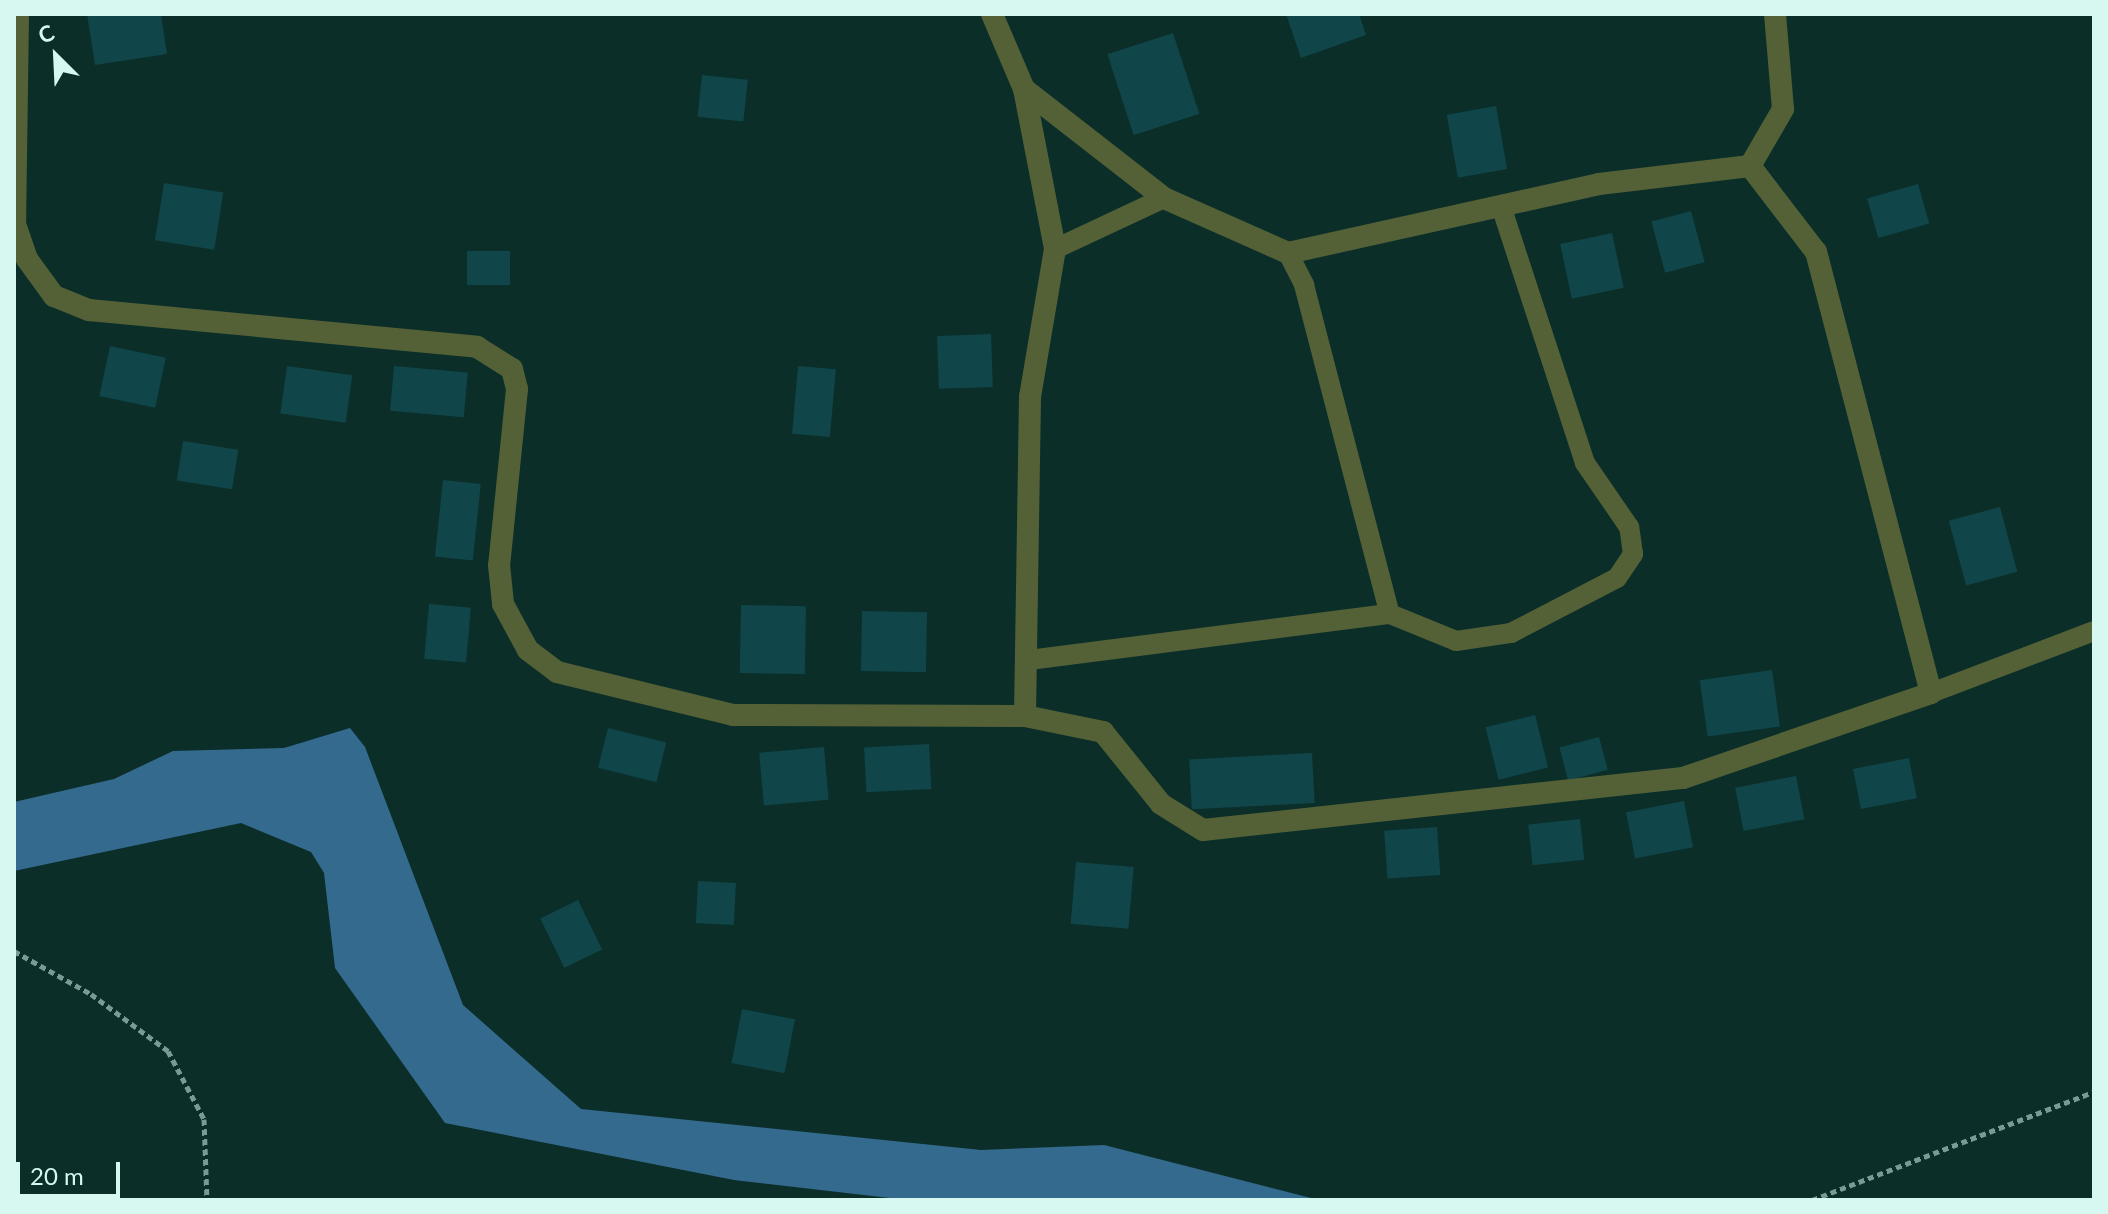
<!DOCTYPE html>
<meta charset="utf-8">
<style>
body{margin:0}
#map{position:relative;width:2108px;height:1214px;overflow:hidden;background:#0b2e29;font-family:Lato,sans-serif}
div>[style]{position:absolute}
.water>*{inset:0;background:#356a8f}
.building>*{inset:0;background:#104549;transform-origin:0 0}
.path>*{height:5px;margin-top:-2.5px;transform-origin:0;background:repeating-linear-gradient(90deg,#799a95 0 6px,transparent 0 10px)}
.service>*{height:20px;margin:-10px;padding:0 10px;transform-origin:10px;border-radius:10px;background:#546137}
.minor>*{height:22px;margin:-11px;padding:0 11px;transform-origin:11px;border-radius:11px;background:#546137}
span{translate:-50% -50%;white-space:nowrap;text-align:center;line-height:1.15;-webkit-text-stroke:6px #0b2e29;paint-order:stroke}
.frame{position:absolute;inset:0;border:16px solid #d7f7f1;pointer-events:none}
.north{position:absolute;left:16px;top:16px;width:80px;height:80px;-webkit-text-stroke:6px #0b2e29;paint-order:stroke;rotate:336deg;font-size:22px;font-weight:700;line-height:32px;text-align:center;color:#d7f7f1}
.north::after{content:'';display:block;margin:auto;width:28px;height:36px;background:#d7f7f1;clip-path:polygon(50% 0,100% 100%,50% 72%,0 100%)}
.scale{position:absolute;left:16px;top:1162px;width:104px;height:36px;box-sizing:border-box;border:4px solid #d7f7f1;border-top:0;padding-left:10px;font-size:24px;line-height:28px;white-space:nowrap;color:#d7f7f1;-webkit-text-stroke:6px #0b2e29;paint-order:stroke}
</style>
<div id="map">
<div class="water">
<div style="clip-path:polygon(350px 728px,365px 747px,463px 1005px,581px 1109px,981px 1150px,1104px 1145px,1319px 1200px,907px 1200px,734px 1180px,445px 1123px,335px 968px,324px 873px,311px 852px,241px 823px,14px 871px,14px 802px,114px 779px,173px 751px,284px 748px)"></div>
</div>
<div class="building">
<div style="clip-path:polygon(87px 14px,161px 14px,167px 54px,95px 65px)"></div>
<div style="clip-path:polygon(1286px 14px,1359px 14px,1366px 35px,1301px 58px)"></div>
<div style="left:1173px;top:33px;width:85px;height:69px;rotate:72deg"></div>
<div style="left:702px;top:75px;width:46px;height:42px;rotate:6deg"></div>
<div style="left:1496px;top:106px;width:64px;height:50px;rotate:80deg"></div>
<div style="left:164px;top:183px;width:60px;height:58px;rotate:9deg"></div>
<div style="left:1918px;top:184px;width:41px;height:53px;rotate:74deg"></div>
<div style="left:1691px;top:211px;width:53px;height:41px;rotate:75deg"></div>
<div style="left:1612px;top:233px;width:56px;height:53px;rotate:78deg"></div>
<div style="left:467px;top:251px;width:43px;height:34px"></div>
<div style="left:991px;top:334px;width:53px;height:54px;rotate:88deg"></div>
<div style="left:110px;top:346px;width:57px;height:51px;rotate:12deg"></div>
<div style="left:287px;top:366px;width:66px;height:48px;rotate:8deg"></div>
<div style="left:394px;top:366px;width:74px;height:45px;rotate:5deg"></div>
<div style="left:798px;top:366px;width:38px;height:68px;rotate:5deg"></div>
<div style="left:183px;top:441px;width:56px;height:40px;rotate:9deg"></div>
<div style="left:443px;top:480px;width:38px;height:77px;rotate:6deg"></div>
<div style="left:2000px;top:507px;width:67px;height:53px;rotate:75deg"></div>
<div style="left:429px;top:604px;width:42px;height:55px;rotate:5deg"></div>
<div style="left:741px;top:605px;width:65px;height:68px;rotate:1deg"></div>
<div style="left:862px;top:611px;width:65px;height:60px;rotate:1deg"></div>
<div style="left:1772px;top:670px;width:57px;height:73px;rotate:82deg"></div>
<div style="left:1535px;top:715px;width:54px;height:51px;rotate:76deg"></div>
<div style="left:608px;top:728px;width:60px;height:41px;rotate:14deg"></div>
<div style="left:1599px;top:737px;width:34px;height:41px;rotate:75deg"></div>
<div style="left:929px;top:744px;width:45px;height:65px;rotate:87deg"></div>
<div style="left:824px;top:747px;width:53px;height:65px;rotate:85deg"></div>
<div style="left:1312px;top:753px;width:50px;height:123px;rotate:87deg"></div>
<div style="left:1909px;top:758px;width:41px;height:57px;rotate:79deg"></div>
<div style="left:1796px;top:776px;width:44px;height:62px;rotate:79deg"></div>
<div style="left:1684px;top:801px;width:47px;height:59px;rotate:79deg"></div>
<div style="left:1580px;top:819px;width:41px;height:52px;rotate:84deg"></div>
<div style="left:1437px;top:827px;width:48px;height:53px;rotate:86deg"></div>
<div style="left:1076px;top:862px;width:58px;height:62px;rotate:5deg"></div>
<div style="left:698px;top:881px;width:38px;height:42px;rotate:3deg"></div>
<div style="left:578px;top:900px;width:55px;height:42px;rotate:64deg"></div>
<div style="left:742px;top:1009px;width:54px;height:55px;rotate:11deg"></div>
</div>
<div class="path">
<div style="left:14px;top:951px;width:88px;rotate:29.2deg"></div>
<div style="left:91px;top:994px;width:96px;rotate:36.5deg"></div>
<div style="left:168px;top:1051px;width:77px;rotate:62.1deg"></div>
<div style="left:204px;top:1119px;width:81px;rotate:87.9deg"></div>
<div style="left:1812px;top:1200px;width:302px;rotate:-21deg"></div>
</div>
<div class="service">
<div style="left:1055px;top:249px;width:120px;rotate:-25.1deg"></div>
<div style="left:1288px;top:253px;width:36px;rotate:63deg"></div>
<div style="left:1304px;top:285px;width:340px;rotate:75.4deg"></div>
<div style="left:1390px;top:614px;width:71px;rotate:22.2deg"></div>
<div style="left:1456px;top:641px;width:56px;rotate:-8.3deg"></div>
<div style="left:1511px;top:633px;width:119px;rotate:-27.4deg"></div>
<div style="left:1617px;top:578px;width:29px;rotate:-56deg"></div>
<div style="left:1633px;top:554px;width:27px;rotate:-98deg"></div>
<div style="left:1629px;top:527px;width:78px;rotate:-124.5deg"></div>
<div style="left:1585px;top:463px;width:267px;rotate:-108.1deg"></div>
<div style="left:1029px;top:660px;width:364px;rotate:-7.3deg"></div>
<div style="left:1931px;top:693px;width:174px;rotate:-20.8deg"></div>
</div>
<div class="minor">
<div style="left:18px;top:14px;width:210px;rotate:90.8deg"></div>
<div style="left:15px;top:224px;width:37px;rotate:71deg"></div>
<div style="left:27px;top:259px;width:46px;rotate:53.9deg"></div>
<div style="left:54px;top:296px;width:38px;rotate:22deg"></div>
<div style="left:89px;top:310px;width:390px;rotate:5.4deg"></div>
<div style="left:477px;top:347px;width:41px;rotate:32.2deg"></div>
<div style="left:512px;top:369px;width:21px;rotate:76deg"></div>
<div style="left:517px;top:389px;width:177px;rotate:95.8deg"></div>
<div style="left:499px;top:565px;width:39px;rotate:84deg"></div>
<div style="left:503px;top:604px;width:52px;rotate:61.5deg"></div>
<div style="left:528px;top:650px;width:36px;rotate:37deg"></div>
<div style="left:557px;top:672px;width:181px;rotate:13.7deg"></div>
<div style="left:733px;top:715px;width:292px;rotate:0.2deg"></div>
<div style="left:992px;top:14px;width:82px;rotate:66.9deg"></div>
<div style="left:1024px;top:89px;width:163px;rotate:79deg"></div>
<div style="left:1055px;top:249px;width:150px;rotate:99.6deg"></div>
<div style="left:1030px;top:397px;width:319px;rotate:90.9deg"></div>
<div style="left:1025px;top:716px;width:80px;rotate:11.6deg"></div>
<div style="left:1103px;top:732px;width:92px;rotate:51.1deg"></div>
<div style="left:1161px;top:804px;width:49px;rotate:31.8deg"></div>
<div style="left:1203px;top:830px;width:483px;rotate:-6.2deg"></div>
<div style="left:1683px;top:778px;width:262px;rotate:-18.9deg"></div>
<div style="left:1931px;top:693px;width:456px;rotate:-104.6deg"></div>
<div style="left:1816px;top:252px;width:108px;rotate:-127.5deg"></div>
<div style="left:1750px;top:166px;width:66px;rotate:-59.9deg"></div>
<div style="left:1783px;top:109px;width:95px;rotate:-94.8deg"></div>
<div style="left:1024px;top:89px;width:177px;rotate:37.9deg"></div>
<div style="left:1164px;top:198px;width:136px;rotate:23.9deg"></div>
<div style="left:1288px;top:253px;width:319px;rotate:-12.5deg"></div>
<div style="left:1599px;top:184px;width:152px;rotate:-6.8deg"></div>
</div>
<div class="frame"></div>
<div class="north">С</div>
<div class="scale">20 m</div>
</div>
